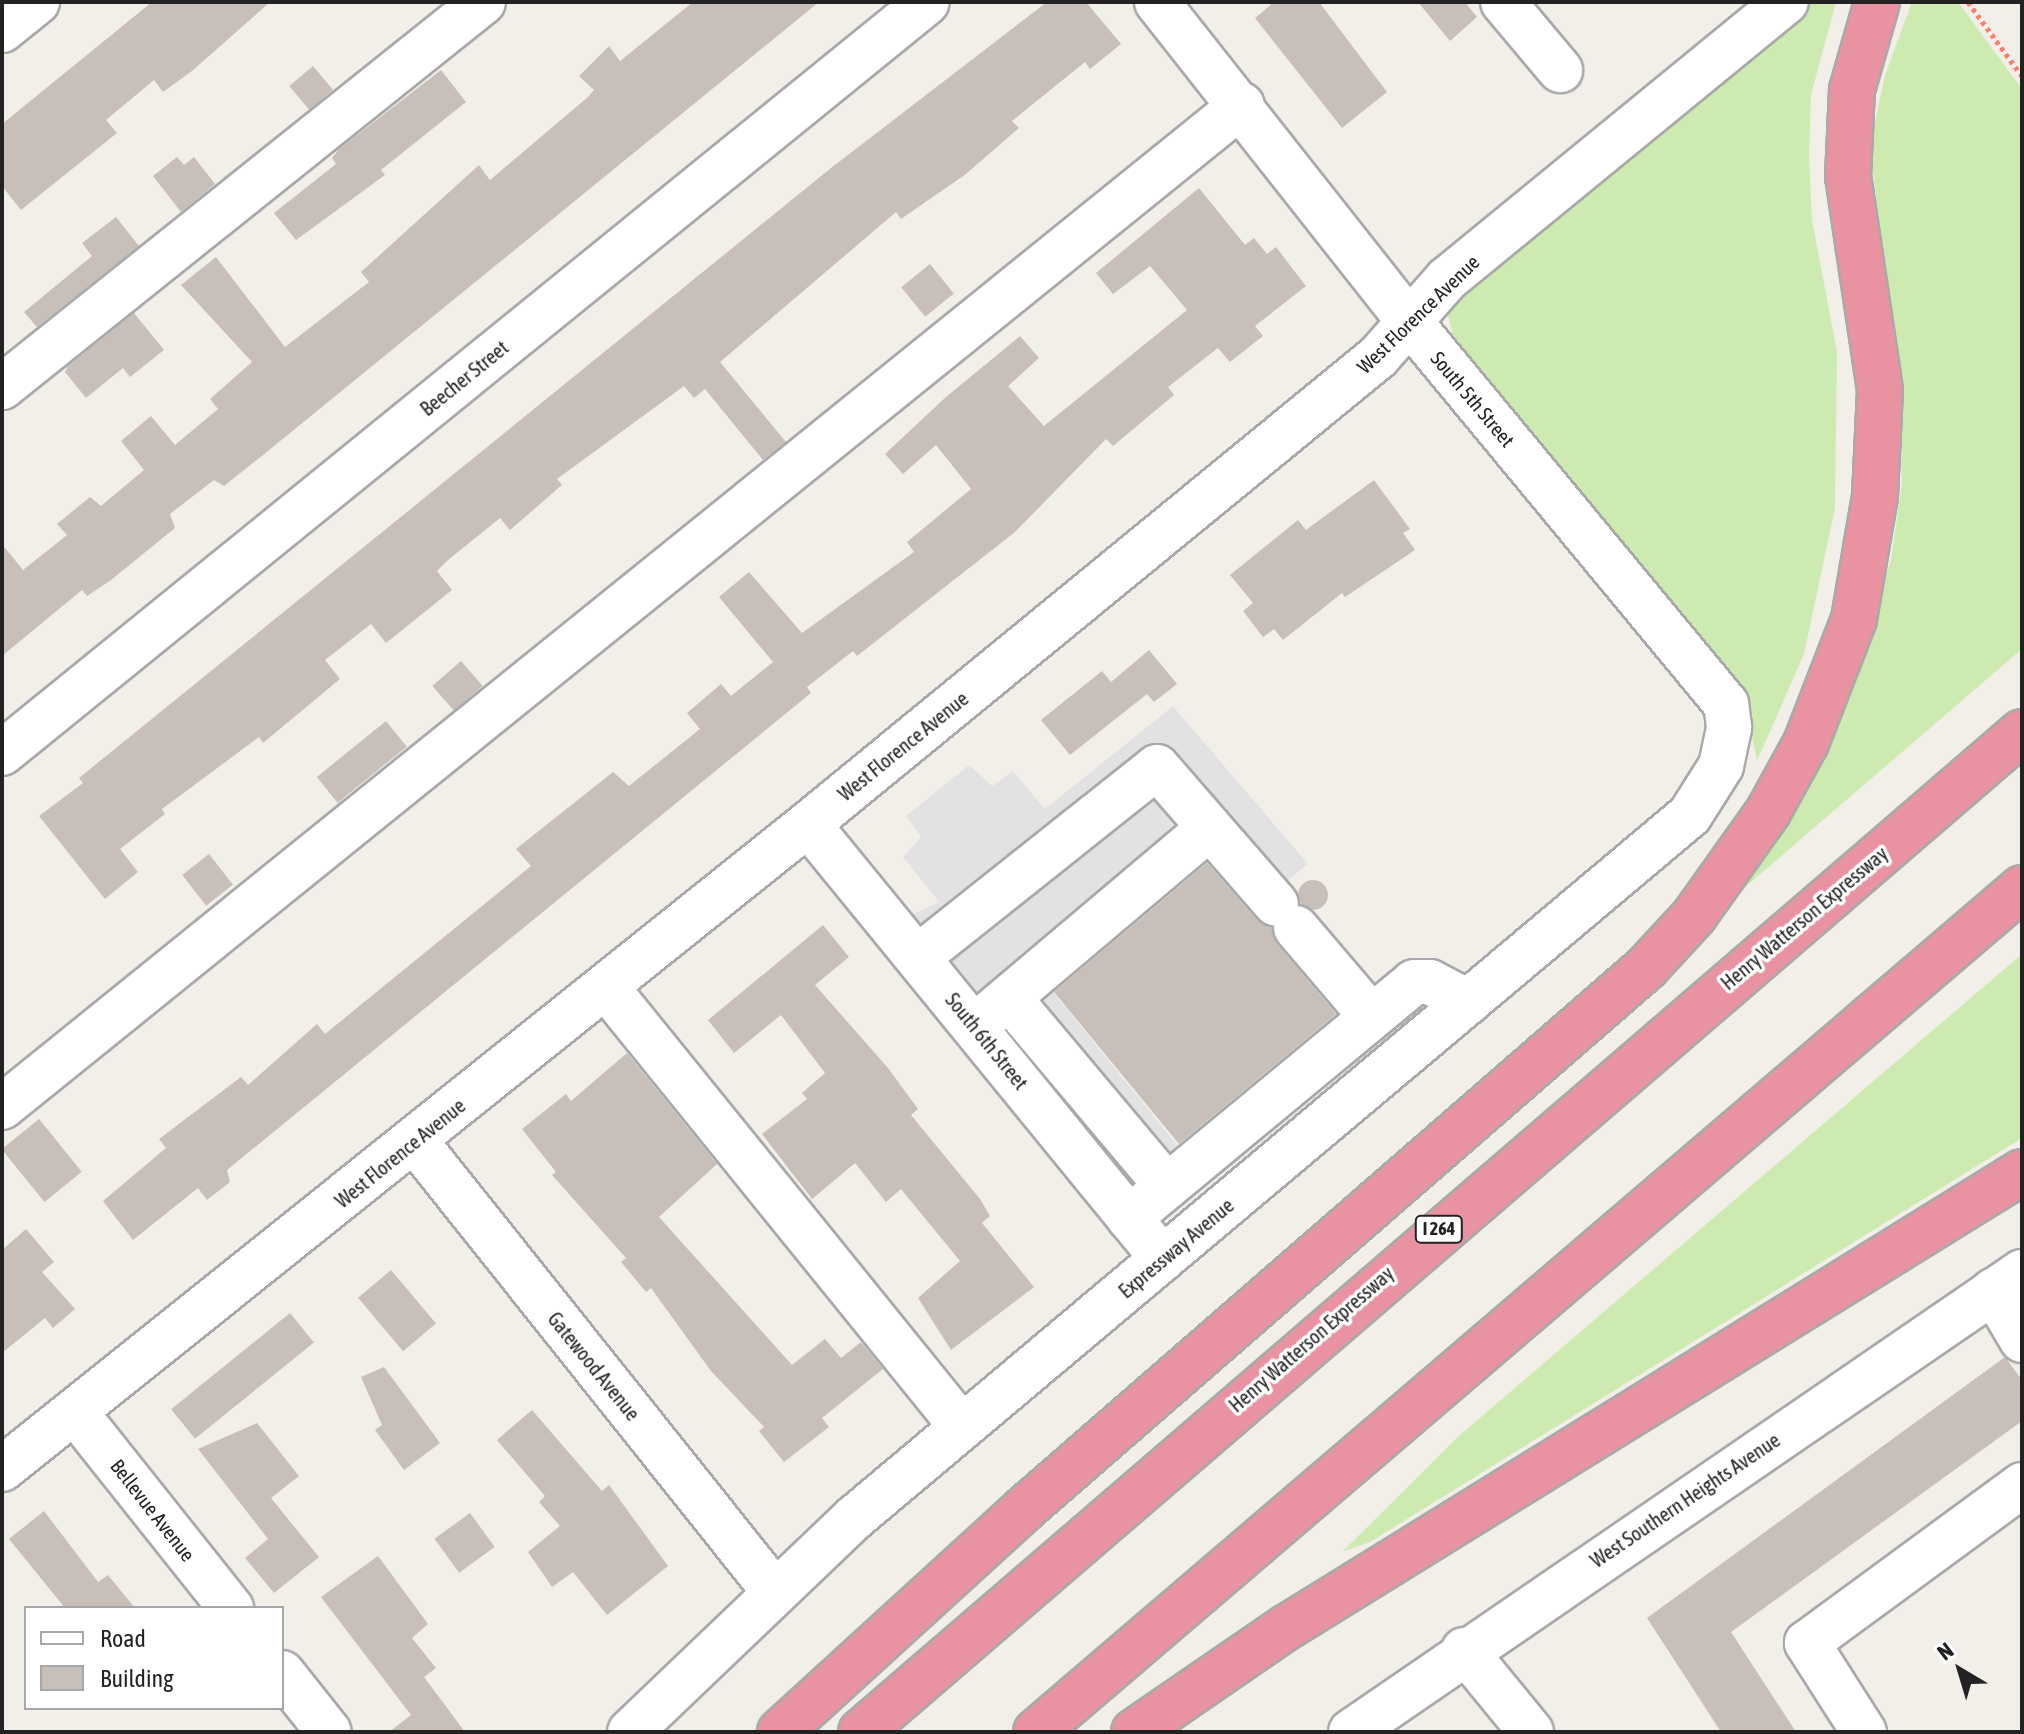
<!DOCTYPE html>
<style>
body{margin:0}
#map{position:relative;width:2024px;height:1734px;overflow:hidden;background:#f2efe9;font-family:"Asap Condensed",sans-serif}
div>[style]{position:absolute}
.grass>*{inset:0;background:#cdebb0}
.parking>*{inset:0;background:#e2e2e2}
.building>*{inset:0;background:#c7bfb8;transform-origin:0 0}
.round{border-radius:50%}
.path>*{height:5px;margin-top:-2.5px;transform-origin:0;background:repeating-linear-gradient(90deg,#fa8072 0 4px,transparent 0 8px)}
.roads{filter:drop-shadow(2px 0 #a9a9a9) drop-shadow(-2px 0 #a9a9a9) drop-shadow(0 2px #a9a9a9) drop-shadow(0 -2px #a9a9a9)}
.minor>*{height:44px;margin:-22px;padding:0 22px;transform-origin:22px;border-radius:22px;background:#fff}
.highway>*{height:44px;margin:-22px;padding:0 22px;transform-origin:22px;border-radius:22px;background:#e892a2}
span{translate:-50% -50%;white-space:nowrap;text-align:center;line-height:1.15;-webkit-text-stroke:7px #fff;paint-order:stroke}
.shield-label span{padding:2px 6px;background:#fff;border:2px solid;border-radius:6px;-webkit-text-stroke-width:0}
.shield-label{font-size:18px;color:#222;font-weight:700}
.street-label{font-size:20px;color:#222}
.frame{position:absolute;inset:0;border:4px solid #222;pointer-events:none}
.legend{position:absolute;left:24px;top:1606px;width:260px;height:104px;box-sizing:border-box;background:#fff;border:2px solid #a7a7a7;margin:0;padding:10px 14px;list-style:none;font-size:24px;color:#222}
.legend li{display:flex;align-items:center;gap:16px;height:40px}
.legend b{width:40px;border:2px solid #a7a7a7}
.north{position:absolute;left:1920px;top:1630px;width:80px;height:80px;-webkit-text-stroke:6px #fff;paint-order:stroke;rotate:322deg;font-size:22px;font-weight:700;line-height:32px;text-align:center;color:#222}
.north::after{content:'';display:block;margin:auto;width:28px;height:36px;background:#222;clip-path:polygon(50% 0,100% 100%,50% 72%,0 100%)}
</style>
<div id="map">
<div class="grass">
<div style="clip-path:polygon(1805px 2px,1836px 2px,1811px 95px,1809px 155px,1812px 220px,1837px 352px,1835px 508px,1804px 654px,1757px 761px,1743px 693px,1453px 335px,1447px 312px)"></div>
<div style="clip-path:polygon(1912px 2px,1958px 2px,2022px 89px,2022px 649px,1736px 895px,1832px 733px,1891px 560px,1902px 483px,1899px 387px,1870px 147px,1885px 75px)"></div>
<div style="clip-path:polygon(2022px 954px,2022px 1138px,1370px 1542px,1342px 1552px,1461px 1434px)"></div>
</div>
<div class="parking">
<div style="clip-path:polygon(1173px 706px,1308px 864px,1255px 907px,1206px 848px,1044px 981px,1177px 1145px,1128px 1195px,906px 917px,939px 902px,903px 857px,921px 837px,906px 816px,969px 765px,992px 786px,1013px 771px,1045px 809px)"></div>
</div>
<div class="building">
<div style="clip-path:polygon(152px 2px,270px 2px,192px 71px,163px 92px,154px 80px,106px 120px,117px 133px,21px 210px,2px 186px,2px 124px)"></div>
<div style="clip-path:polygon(693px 2px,819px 2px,263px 455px,224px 486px,214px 480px,170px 514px,175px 528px,111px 580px,87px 596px,82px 590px,2px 656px,2px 544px,23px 570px,67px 535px,57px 524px,90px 497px,101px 506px,144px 470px,121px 441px,151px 416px,175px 445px,218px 409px,210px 399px,252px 362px,181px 285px,216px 257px,285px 347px,369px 282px,361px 272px,479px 165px,490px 180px,588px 97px,594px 90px,579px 76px,609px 46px,620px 61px)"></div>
<div style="clip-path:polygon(1047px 2px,1086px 2px,1121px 44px,1090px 69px,1085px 62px,1012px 121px,1019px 128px,966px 174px,901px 219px,896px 212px,720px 362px,786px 442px,763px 460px,705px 389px,694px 398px,684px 386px,557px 479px,562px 485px,510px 530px,500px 518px,448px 560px,437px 571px,452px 590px,386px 643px,371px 624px,325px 660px,340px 679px,263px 743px,259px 737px,162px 809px,165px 814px,120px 849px,138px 872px,105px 899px,39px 816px,83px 783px,79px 778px,831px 168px)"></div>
<div style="clip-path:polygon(1274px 2px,1319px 2px,1387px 92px,1342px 128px,1255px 18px)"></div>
<div style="clip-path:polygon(1418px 2px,1465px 2px,1477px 17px,1450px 41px)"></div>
<div style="left:313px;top:66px;width:31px;height:31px;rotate:50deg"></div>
<div style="clip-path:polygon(441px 70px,466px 102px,381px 170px,385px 175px,296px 240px,274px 213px,336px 164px,332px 158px,339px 149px)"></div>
<div style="clip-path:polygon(177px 157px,184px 165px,194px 157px,215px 184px,181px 212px,153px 176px)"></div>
<div style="clip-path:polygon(1199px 188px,1245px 245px,1254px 238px,1267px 254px,1276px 247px,1306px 286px,1255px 326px,1263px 336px,1230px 362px,1218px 348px,1168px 387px,1174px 395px,1113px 446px,1106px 439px,1015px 532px,857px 656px,853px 651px,807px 687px,811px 693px,227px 1170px,230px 1182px,207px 1200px,198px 1188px,133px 1240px,103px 1201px,166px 1148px,159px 1139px,241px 1077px,248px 1085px,317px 1024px,325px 1034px,531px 866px,516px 849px,613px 772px,629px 786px,700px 729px,687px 713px,721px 684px,731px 696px,773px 662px,719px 597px,749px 572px,802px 633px,914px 552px,907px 542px,971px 489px,936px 445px,903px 474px,885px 454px,946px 397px,1020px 336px,1039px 358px,1008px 386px,1044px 426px,1187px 310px,1150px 266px,1113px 294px,1096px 273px)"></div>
<div style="clip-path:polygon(116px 217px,139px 246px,37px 327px,24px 312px,92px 256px,82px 243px)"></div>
<div style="left:930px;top:264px;width:38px;height:37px;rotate:51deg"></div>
<div style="clip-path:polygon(134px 313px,164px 350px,130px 377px,123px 368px,86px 398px,65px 372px,68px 366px)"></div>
<div style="clip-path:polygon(1374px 480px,1410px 529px,1403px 533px,1415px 550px,1345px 597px,1342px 593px,1283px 640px,1274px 629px,1263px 637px,1243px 611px,1253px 603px,1230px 575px,1298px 520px,1306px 530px)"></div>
<div style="clip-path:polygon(1149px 650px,1177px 684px,1154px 702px,1147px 694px,1070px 755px,1041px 720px,1102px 671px,1111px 682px)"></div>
<div style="left:461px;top:661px;width:33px;height:38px;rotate:49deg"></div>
<div style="left:386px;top:721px;width:33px;height:89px;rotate:51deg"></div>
<div style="left:209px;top:854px;width:39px;height:34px;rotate:52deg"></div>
<div style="clip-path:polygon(1207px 863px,1257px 920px,1272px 928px,1277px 944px,1336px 1014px,1179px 1144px,1054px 992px)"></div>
<div class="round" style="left:1298px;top:880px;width:30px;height:30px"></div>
<div style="clip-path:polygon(823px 925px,849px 957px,815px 985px,888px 1068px,918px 1109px,911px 1115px,980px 1199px,990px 1216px,982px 1223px,1034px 1287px,951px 1350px,918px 1298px,960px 1261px,901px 1189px,886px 1202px,855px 1163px,812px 1199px,762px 1134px,807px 1099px,802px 1093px,825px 1073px,781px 1015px,734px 1053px,708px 1020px)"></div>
<div style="clip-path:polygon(627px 1053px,717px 1164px,659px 1217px,792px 1365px,825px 1339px,841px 1358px,861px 1342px,883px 1369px,822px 1418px,829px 1427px,784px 1462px,759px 1431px,764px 1427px,711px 1371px,651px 1288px,646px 1292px,621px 1262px,626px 1258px,552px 1175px,556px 1172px,522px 1129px,566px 1094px,571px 1101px)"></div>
<div style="left:39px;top:1119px;width:68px;height:48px;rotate:51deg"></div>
<div style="clip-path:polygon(26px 1229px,54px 1262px,42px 1272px,75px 1309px,53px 1328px,45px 1318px,2px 1353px,2px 1250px)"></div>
<div style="left:391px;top:1270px;width:70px;height:43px;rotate:50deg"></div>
<div style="left:290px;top:1313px;width:38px;height:153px;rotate:51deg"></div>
<div style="clip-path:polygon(2005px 1357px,2022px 1380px,2022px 1421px,1731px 1632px,1796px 1732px,1721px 1732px,1647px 1618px)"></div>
<div style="clip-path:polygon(384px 1367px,440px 1443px,404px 1470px,375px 1430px,382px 1425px,361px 1377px)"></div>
<div style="clip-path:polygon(532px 1410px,602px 1491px,609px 1485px,668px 1566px,607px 1615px,573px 1572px,552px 1587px,528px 1552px,560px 1526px,539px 1502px,545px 1496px,497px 1440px)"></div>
<div style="clip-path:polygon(257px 1423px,299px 1476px,271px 1498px,319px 1557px,274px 1593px,245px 1558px,268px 1539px,198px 1449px)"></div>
<div style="clip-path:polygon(44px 1511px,98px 1582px,108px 1575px,135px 1608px,65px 1608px,9px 1539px)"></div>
<div style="left:470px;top:1513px;width:42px;height:44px;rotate:54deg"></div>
<div style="clip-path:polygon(378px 1556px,428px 1624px,412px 1638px,436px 1668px,424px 1677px,465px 1732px,389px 1732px,411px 1715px,321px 1597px)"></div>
</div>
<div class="path">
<div style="left:1968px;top:2px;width:92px;rotate:53.9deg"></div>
</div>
<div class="roads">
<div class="minor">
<div style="left:1503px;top:2px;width:89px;rotate:50deg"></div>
<div style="left:2px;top:30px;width:45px;rotate:-38.7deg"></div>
<div style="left:2px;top:387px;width:616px;rotate:-38.67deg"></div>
<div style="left:2px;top:753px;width:1191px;rotate:-39.07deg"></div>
<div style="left:808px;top:824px;width:561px;rotate:50.78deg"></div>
<div style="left:1296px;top:928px;width:114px;rotate:49.6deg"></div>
<div style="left:918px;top:957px;width:305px;rotate:-38.5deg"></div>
<div style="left:1157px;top:767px;width:181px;rotate:49deg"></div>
<div style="left:606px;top:987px;width:566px;rotate:51.02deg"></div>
<div style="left:1009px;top:998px;width:246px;rotate:50deg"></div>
<div style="left:975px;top:1026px;width:307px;rotate:-40.2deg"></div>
<div style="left:2px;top:1107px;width:1594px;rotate:-38.94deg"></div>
<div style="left:415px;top:1141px;width:576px;rotate:51.42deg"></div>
<div style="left:1129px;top:1218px;width:370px;rotate:-39.6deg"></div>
<div style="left:1414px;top:982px;width:16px"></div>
<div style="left:1430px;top:982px;width:43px;rotate:27.8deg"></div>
<div style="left:1993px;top:1291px;width:57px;rotate:59.4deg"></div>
<div style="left:75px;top:1412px;width:251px;rotate:51.5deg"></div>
<div style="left:2px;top:1469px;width:1032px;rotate:-38.67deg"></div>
<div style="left:808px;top:824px;width:737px;rotate:-39.33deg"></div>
<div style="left:1378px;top:357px;width:104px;rotate:-48.5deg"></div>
<div style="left:1447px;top:279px;width:438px;rotate:-39.3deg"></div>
<div style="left:1464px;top:1650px;width:106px;rotate:50.7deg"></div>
<div style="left:282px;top:1673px;width:75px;rotate:51.5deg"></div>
<div style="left:630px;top:1732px;width:310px;rotate:-43.7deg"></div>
<div style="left:854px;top:1518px;width:1092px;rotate:-40.06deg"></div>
<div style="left:1690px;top:815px;width:58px;rotate:-57.7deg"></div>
<div style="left:1721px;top:766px;width:40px;rotate:-78deg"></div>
<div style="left:1729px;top:727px;width:23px;rotate:-97deg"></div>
<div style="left:1726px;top:704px;width:499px;rotate:-129.6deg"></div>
<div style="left:1408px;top:320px;width:405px;rotate:-128.3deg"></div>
<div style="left:1351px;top:1732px;width:814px;rotate:-34.43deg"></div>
<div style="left:1864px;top:1732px;width:106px;rotate:-122.6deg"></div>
<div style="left:1807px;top:1643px;width:267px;rotate:-36.3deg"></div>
</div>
<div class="highway">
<div style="left:780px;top:1732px;width:331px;rotate:-42.4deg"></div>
<div style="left:1024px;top:1509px;width:824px;rotate:-41.02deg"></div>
<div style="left:1646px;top:968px;width:71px;rotate:-47.3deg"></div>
<div style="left:1694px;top:916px;width:128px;rotate:-54.6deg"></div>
<div style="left:1768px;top:812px;width:79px;rotate:-61.2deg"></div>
<div style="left:1806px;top:743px;width:133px;rotate:-68.8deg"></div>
<div style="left:1854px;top:619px;width:125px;rotate:-80.3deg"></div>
<div style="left:1875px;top:496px;width:106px;rotate:-87.3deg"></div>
<div style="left:1880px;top:390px;width:215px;rotate:-98.5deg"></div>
<div style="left:1848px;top:177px;width:87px;rotate:-87.4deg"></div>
<div style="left:1852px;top:90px;width:91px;rotate:-74.1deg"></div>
<div style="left:861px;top:1732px;width:1532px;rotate:-40.74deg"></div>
<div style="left:1036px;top:1732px;width:1298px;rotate:-40.56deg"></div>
<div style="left:1134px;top:1732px;width:186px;rotate:-34.5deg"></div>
<div style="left:1287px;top:1627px;width:864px;rotate:-31.76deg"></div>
</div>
</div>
<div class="shield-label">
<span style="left:1439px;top:1229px">I 264</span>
</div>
<div class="street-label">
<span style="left:1418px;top:314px;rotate:-44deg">West Florence Avenue</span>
<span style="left:464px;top:378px;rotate:-39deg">Beecher Street</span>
<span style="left:1473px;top:399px;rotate:50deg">South 5th Street</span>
<span style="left:903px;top:746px;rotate:-39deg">West Florence Avenue</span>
<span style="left:1804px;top:918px;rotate:-40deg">Henry Watterson Expressway</span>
<span style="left:987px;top:1041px;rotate:51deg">South 6th Street</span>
<span style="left:400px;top:1153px;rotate:-39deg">West Florence Avenue</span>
<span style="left:1176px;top:1248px;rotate:-40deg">Expressway Avenue</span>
<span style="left:1311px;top:1339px;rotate:-41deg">Henry Watterson Expressway</span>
<span style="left:594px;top:1366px;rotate:51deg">Gatewood Avenue</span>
<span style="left:1685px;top:1500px;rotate:-34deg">West Southern Heights Avenue</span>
<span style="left:153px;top:1510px;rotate:52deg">Bellevue Avenue</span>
</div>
<div class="frame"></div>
<ul class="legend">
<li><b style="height:10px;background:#fff"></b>Road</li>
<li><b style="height:22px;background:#c7bfb8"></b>Building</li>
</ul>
<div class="north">N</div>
</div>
